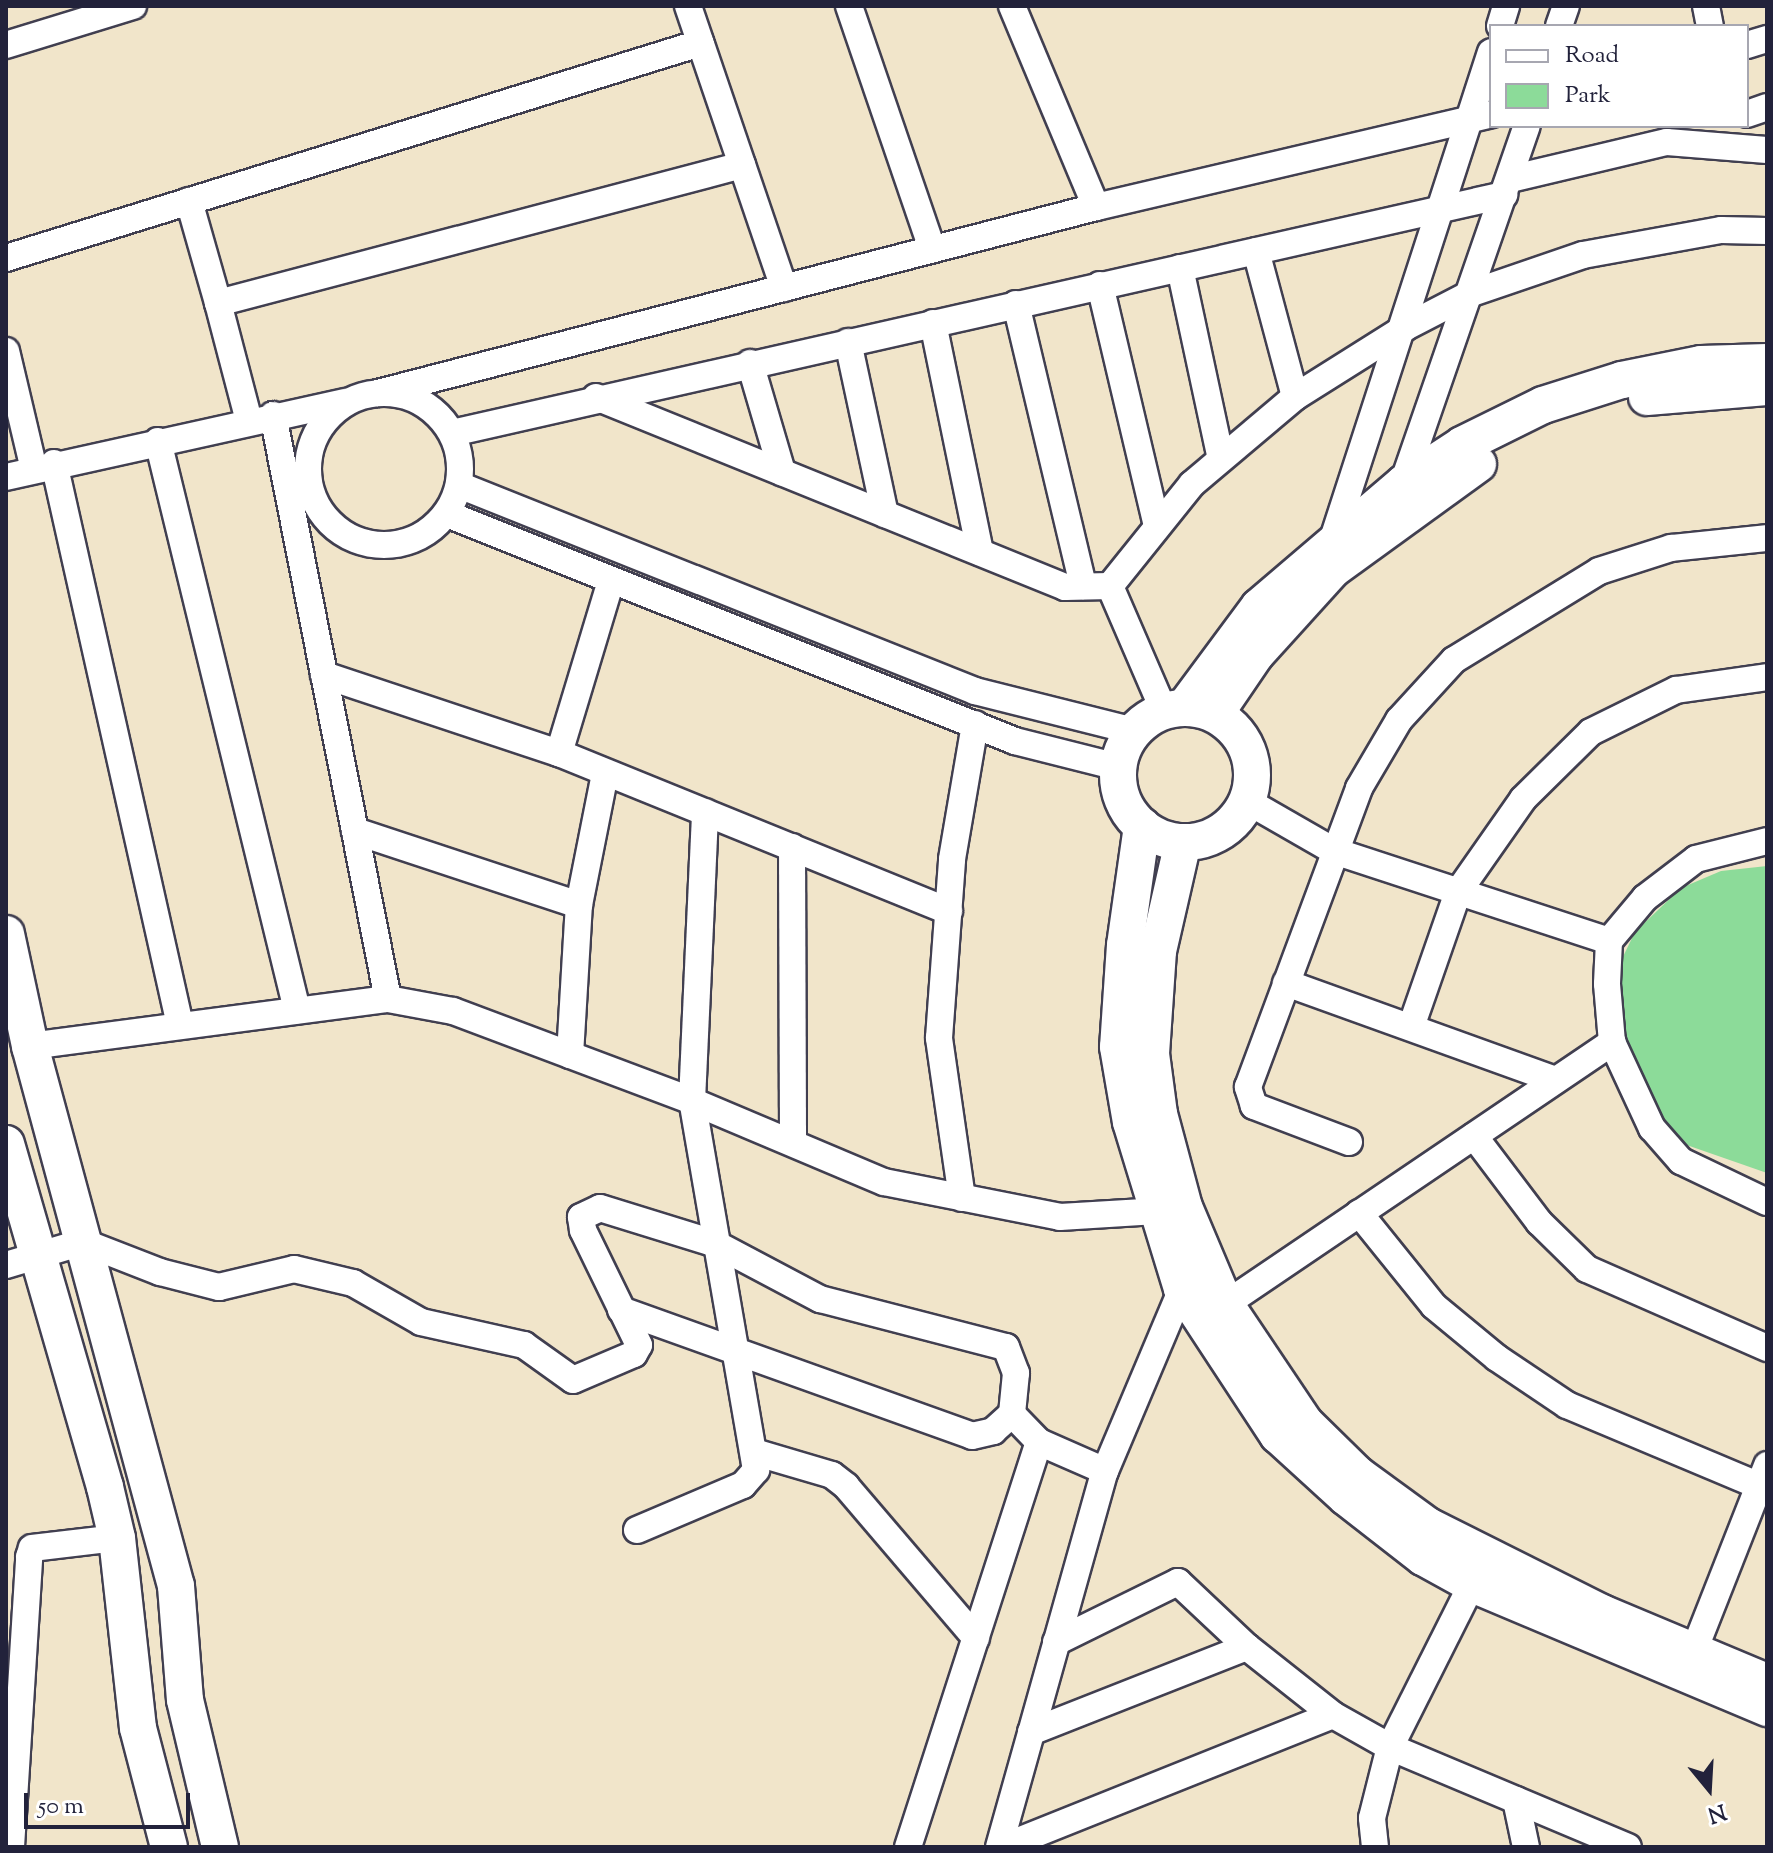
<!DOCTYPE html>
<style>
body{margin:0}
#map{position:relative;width:1773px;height:1853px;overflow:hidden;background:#f1e5ca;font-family:"Sorts Mill Goudy",serif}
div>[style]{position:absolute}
.green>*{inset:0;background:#8cdb99}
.roads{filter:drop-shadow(2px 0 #413f50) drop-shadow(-2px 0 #413f50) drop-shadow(0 2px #413f50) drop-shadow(0 -2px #413f50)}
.street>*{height:26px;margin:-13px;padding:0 13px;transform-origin:13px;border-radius:13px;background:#fff}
.street>.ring{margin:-13px;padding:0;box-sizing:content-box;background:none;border:26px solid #fff;border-radius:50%}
.secondary>*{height:36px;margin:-18px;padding:0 18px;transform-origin:18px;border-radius:18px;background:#fff}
.secondary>.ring{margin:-18px;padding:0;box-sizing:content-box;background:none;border:36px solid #fff;border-radius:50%}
span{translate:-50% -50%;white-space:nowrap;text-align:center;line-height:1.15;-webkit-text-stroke:6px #fff;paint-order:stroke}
.frame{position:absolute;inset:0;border:8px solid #22223b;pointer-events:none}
.legend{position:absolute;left:1489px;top:24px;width:260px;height:104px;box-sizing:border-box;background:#fff;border:2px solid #a7a7b1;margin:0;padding:10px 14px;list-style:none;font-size:24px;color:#22223b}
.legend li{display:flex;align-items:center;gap:16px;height:40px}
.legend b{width:40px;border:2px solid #a7a7b1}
.north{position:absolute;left:1669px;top:1749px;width:80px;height:80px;-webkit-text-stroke:6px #fff;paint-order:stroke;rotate:162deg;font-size:22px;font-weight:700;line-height:32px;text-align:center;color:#22223b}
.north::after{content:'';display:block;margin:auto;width:28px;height:36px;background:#22223b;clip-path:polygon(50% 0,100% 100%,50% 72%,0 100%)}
.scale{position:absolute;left:24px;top:1793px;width:166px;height:36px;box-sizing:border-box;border:4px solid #22223b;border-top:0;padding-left:10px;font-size:24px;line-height:28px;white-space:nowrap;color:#22223b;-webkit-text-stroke:6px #fff;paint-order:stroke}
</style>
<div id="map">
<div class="green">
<div style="clip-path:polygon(1767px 866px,1767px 1173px,1678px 1142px,1622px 1077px,1616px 971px,1635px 932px,1681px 888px,1721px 871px)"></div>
</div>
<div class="roads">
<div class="street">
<div style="left:688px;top:6px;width:298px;rotate:71.2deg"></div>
<div style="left:849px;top:6px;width:257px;rotate:71.1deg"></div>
<div style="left:1012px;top:6px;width:218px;rotate:67.3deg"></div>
<div style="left:1096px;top:207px;width:406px;rotate:-13.2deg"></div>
<div style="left:1706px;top:6px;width:20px;rotate:79deg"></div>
<div style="left:1500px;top:26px;width:21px;rotate:-73deg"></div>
<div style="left:1559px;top:26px;width:21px;rotate:-71deg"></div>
<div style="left:6px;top:45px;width:133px;rotate:-17.1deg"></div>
<div style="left:1747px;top:45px;width:21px;rotate:-17deg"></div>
<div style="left:1747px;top:114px;width:21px;rotate:-19deg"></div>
<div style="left:1510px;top:179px;width:161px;rotate:-13.3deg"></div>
<div style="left:1667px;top:142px;width:100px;rotate:4.6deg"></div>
<div style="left:189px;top:201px;width:106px;rotate:74.1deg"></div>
<div style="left:1256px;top:251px;width:151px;rotate:75deg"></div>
<div style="left:6px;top:258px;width:727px;rotate:-17.21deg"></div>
<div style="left:1180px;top:268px;width:195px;rotate:77.9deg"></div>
<div style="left:1100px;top:285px;width:248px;rotate:76.7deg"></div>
<div style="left:1016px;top:304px;width:290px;rotate:76.6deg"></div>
<div style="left:933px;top:323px;width:234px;rotate:78.4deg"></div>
<div style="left:848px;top:342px;width:176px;rotate:77.9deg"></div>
<div style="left:6px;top:351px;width:121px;rotate:76.7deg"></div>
<div style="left:750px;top:363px;width:114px;rotate:73.6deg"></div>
<div style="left:378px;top:393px;width:742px;rotate:-14.52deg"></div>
<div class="ring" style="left:308px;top:393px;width:126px;height:126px"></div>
<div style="left:596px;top:397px;width:506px;rotate:22.05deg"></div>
<div style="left:1065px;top:587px;width:45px;rotate:-1.3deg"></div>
<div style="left:273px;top:415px;width:595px;rotate:78.86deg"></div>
<div style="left:249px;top:421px;width:122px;rotate:-104.7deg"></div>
<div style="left:218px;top:303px;width:542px;rotate:-14.75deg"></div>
<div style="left:452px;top:433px;width:1079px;rotate:-12.75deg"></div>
<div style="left:158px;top:441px;width:586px;rotate:76.27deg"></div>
<div style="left:54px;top:463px;width:576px;rotate:77.36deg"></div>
<div style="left:6px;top:477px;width:347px;rotate:-12.5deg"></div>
<div style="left:459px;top:485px;width:556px;rotate:21.76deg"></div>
<div style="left:975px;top:691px;width:164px;rotate:14.1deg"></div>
<div style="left:1401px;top:489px;width:384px;rotate:-70.9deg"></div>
<div style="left:447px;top:514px;width:612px;rotate:21.78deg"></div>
<div style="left:1015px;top:741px;width:106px;rotate:14.2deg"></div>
<div style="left:1331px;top:545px;width:518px;rotate:-72.02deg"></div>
<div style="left:324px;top:675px;width:248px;rotate:18.4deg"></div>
<div style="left:559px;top:753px;width:421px;rotate:22.1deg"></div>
<div style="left:1164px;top:711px;width:136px;rotate:-113.4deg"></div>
<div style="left:1110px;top:586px;width:131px;rotate:-51.2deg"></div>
<div style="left:1192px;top:484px;width:135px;rotate:-40.2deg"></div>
<div style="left:1295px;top:397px;width:131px;rotate:-32.2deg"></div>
<div style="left:1406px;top:327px;width:74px;rotate:-27.3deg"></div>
<div style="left:1472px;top:293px;width:117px;rotate:-18.9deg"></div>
<div style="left:1583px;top:255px;width:140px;rotate:-10.3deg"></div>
<div style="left:1721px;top:230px;width:46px;rotate:1.2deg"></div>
<div style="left:559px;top:753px;width:180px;rotate:-73.2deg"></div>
<div style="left:1247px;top:801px;width:100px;rotate:29.9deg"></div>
<div style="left:1334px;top:851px;width:289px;rotate:18.1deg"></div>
<div style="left:355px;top:831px;width:236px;rotate:18.3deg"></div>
<div style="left:1767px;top:841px;width:73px;rotate:165.8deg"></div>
<div style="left:1696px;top:859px;width:64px;rotate:142.6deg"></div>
<div style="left:1645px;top:898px;width:56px;rotate:129.9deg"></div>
<div style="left:1609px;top:941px;width:43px;rotate:92.7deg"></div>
<div style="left:1607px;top:984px;width:58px;rotate:85.1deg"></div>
<div style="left:1612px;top:1042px;width:95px;rotate:65.1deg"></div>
<div style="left:1652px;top:1128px;width:44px;rotate:48.7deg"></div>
<div style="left:1681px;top:1161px;width:95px;rotate:25.5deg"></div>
<div style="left:792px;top:847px;width:296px;rotate:89.8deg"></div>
<div style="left:1286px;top:983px;width:286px;rotate:19.8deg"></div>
<div style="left:1411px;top:1027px;width:143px;rotate:-70.8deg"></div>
<div style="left:1458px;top:892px;width:113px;rotate:-55deg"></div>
<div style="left:1523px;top:799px;width:95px;rotate:-44.6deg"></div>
<div style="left:1591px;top:732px;width:95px;rotate:-26.3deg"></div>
<div style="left:1676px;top:690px;width:92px;rotate:-8.1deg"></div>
<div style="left:30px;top:1046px;width:361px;rotate:-7.5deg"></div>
<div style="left:388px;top:999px;width:66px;rotate:10.5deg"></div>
<div style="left:453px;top:1011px;width:255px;rotate:20.6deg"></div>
<div style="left:692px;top:1101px;width:208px;rotate:22.9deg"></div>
<div style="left:884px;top:1182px;width:179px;rotate:11.2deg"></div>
<div style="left:1060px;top:1217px;width:113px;rotate:-3.5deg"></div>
<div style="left:570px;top:1055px;width:150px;rotate:-86.6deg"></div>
<div style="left:579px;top:905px;width:134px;rotate:-78.8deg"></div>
<div style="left:1474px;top:1136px;width:108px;rotate:52.9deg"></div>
<div style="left:1539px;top:1222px;width:67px;rotate:44.4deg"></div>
<div style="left:1587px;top:1269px;width:197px;rotate:23.7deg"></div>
<div style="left:1349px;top:1142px;width:102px;rotate:-159.2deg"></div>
<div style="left:1254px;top:1106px;width:20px;rotate:-108deg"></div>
<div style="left:1248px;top:1087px;width:319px;rotate:-69.6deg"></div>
<div style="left:1359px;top:788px;width:79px;rotate:-59.5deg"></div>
<div style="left:1399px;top:720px;width:81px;rotate:-47.5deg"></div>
<div style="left:1454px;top:660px;width:170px;rotate:-31.5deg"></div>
<div style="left:1599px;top:571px;width:76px;rotate:-17.7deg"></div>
<div style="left:1671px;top:548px;width:97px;rotate:-5.9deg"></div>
<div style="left:962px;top:1198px;width:162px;rotate:-98.2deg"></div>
<div style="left:939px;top:1038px;width:179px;rotate:-85.8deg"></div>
<div style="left:952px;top:859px;width:137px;rotate:-80.3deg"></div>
<div style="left:1359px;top:1213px;width:119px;rotate:51.1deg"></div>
<div style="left:1434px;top:1306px;width:82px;rotate:39.5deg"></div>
<div style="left:1497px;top:1358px;width:84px;rotate:33.9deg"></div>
<div style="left:1567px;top:1405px;width:209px;rotate:22.8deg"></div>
<div style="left:6px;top:1265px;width:80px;rotate:-16.6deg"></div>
<div style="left:83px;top:1242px;width:83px;rotate:21.3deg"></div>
<div style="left:160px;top:1272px;width:61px;rotate:14.3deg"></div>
<div style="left:219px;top:1287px;width:77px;rotate:-13.5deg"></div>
<div style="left:294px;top:1269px;width:61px;rotate:13.3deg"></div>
<div style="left:353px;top:1283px;width:78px;rotate:29.8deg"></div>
<div style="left:421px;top:1322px;width:106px;rotate:12.6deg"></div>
<div style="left:524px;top:1345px;width:60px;rotate:35.5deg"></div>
<div style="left:573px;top:1380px;width:66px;rotate:-23.1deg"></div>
<div style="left:634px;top:1354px;width:10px;rotate:-61deg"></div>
<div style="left:639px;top:1345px;width:128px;rotate:-116deg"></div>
<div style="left:583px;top:1230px;width:13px;rotate:-99deg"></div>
<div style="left:581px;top:1217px;width:21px;rotate:-25deg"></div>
<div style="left:600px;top:1208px;width:121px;rotate:17.2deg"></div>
<div style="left:716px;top:1244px;width:118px;rotate:27.9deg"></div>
<div style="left:820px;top:1299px;width:192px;rotate:14.5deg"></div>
<div style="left:1006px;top:1347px;width:28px;rotate:69deg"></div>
<div style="left:1016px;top:1373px;width:41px;rotate:95.6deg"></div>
<div style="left:1012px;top:1414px;width:39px;rotate:46deg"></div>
<div style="left:1039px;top:1442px;width:72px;rotate:23.7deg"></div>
<div style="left:621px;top:1310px;width:373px;rotate:19.7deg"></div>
<div style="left:972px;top:1436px;width:22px;rotate:-13deg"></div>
<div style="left:993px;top:1431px;width:25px;rotate:-42deg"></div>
<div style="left:1211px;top:1314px;width:485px;rotate:-34.1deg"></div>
<div style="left:754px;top:1452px;width:81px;rotate:16.4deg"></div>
<div style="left:832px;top:1475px;width:18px;rotate:38deg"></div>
<div style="left:846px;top:1486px;width:200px;rotate:49.5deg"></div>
<div style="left:637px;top:1530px;width:115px;rotate:-23deg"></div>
<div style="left:743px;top:1485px;width:20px;rotate:-49deg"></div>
<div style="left:756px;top:1470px;width:375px;rotate:-99.8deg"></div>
<div style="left:692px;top:1101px;width:289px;rotate:-87.4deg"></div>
<div style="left:1056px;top:1642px;width:136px;rotate:-26.2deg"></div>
<div style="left:1178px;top:1582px;width:95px;rotate:43.3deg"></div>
<div style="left:1247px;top:1647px;width:110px;rotate:38.3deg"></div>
<div style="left:1333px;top:1715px;width:65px;rotate:29.3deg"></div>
<div style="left:1390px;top:1747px;width:258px;rotate:22.8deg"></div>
<div style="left:1688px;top:1666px;width:216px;rotate:-68.5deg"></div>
<div style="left:1031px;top:1732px;width:232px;rotate:-21.5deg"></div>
<div style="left:1516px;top:1800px;width:48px;rotate:78deg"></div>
<div style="left:11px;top:1847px;width:291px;rotate:-86.4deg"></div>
<div style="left:29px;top:1557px;width:9px;rotate:-72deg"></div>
<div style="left:32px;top:1548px;width:86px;rotate:-6.7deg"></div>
<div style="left:908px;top:1847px;width:426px;rotate:-72.1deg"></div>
<div style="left:999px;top:1847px;width:391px;rotate:-74.3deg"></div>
<div style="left:1105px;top:1471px;width:198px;rotate:-67.1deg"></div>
<div style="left:1003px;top:1847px;width:355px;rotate:-21.8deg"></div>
<div style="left:1375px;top:1847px;width:29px;rotate:-96deg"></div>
<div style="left:1372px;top:1818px;width:73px;rotate:-75.8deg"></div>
<div style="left:1390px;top:1747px;width:182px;rotate:-63.3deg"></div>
</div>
<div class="secondary">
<div style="left:1647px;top:397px;width:120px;rotate:-4.8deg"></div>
<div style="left:1184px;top:708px;width:126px;rotate:-53.4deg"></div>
<div style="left:1259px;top:607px;width:191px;rotate:-40.5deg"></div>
<div style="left:1404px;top:483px;width:69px;rotate:-33.2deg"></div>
<div style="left:1462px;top:445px;width:90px;rotate:-26.3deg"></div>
<div style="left:1543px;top:405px;width:83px;rotate:-17.6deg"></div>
<div style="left:1622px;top:380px;width:81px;rotate:-11.4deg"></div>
<div style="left:1701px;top:364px;width:66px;rotate:-1.7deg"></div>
<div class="ring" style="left:1118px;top:708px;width:98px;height:98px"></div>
<div style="left:1215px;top:714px;width:73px;rotate:-55.7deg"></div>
<div style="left:1256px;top:654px;width:115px;rotate:-47.8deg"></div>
<div style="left:1333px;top:569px;width:179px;rotate:-35.9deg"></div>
<div style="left:1142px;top:826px;width:120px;rotate:98.1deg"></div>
<div style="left:1125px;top:945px;width:102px;rotate:93.9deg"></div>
<div style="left:1118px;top:1047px;width:76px;rotate:80.2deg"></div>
<div style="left:1131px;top:1122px;width:175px;rotate:73deg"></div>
<div style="left:1182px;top:1289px;width:175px;rotate:56.7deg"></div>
<div style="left:1278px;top:1435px;width:92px;rotate:42.4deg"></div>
<div style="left:1346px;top:1497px;width:98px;rotate:37.9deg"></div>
<div style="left:1423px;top:1557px;width:56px;rotate:28.9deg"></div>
<div style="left:1472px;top:1584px;width:320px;rotate:22.8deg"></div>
<div style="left:1183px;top:842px;width:112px;rotate:102.9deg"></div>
<div style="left:1158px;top:951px;width:103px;rotate:93.9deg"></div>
<div style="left:1151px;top:1054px;width:61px;rotate:82.4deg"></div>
<div style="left:1159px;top:1114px;width:96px;rotate:75deg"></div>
<div style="left:1184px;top:1207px;width:105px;rotate:67.1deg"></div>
<div style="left:1225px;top:1304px;width:143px;rotate:56.1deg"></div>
<div style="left:1305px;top:1423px;width:74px;rotate:44.5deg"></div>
<div style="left:1358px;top:1475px;width:87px;rotate:36.1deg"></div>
<div style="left:1428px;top:1526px;width:195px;rotate:26.6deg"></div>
<div style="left:1602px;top:1613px;width:179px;rotate:22.7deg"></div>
<div style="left:6px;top:934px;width:115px;rotate:77.9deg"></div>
<div style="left:30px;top:1046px;width:559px;rotate:74.87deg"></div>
<div style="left:176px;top:1586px;width:114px;rotate:85.5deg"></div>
<div style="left:185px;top:1700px;width:151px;rotate:76.6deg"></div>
<div style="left:6px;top:1144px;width:357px;rotate:73.9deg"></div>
<div style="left:105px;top:1487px;width:52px;rotate:76.8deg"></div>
<div style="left:117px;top:1538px;width:191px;rotate:83.7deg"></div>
<div style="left:138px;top:1728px;width:123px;rotate:75.4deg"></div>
</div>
</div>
<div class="frame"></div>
<ul class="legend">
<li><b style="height:10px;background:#fff"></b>Road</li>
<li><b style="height:22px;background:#8cdb99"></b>Park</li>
</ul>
<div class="north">N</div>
<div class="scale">50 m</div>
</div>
